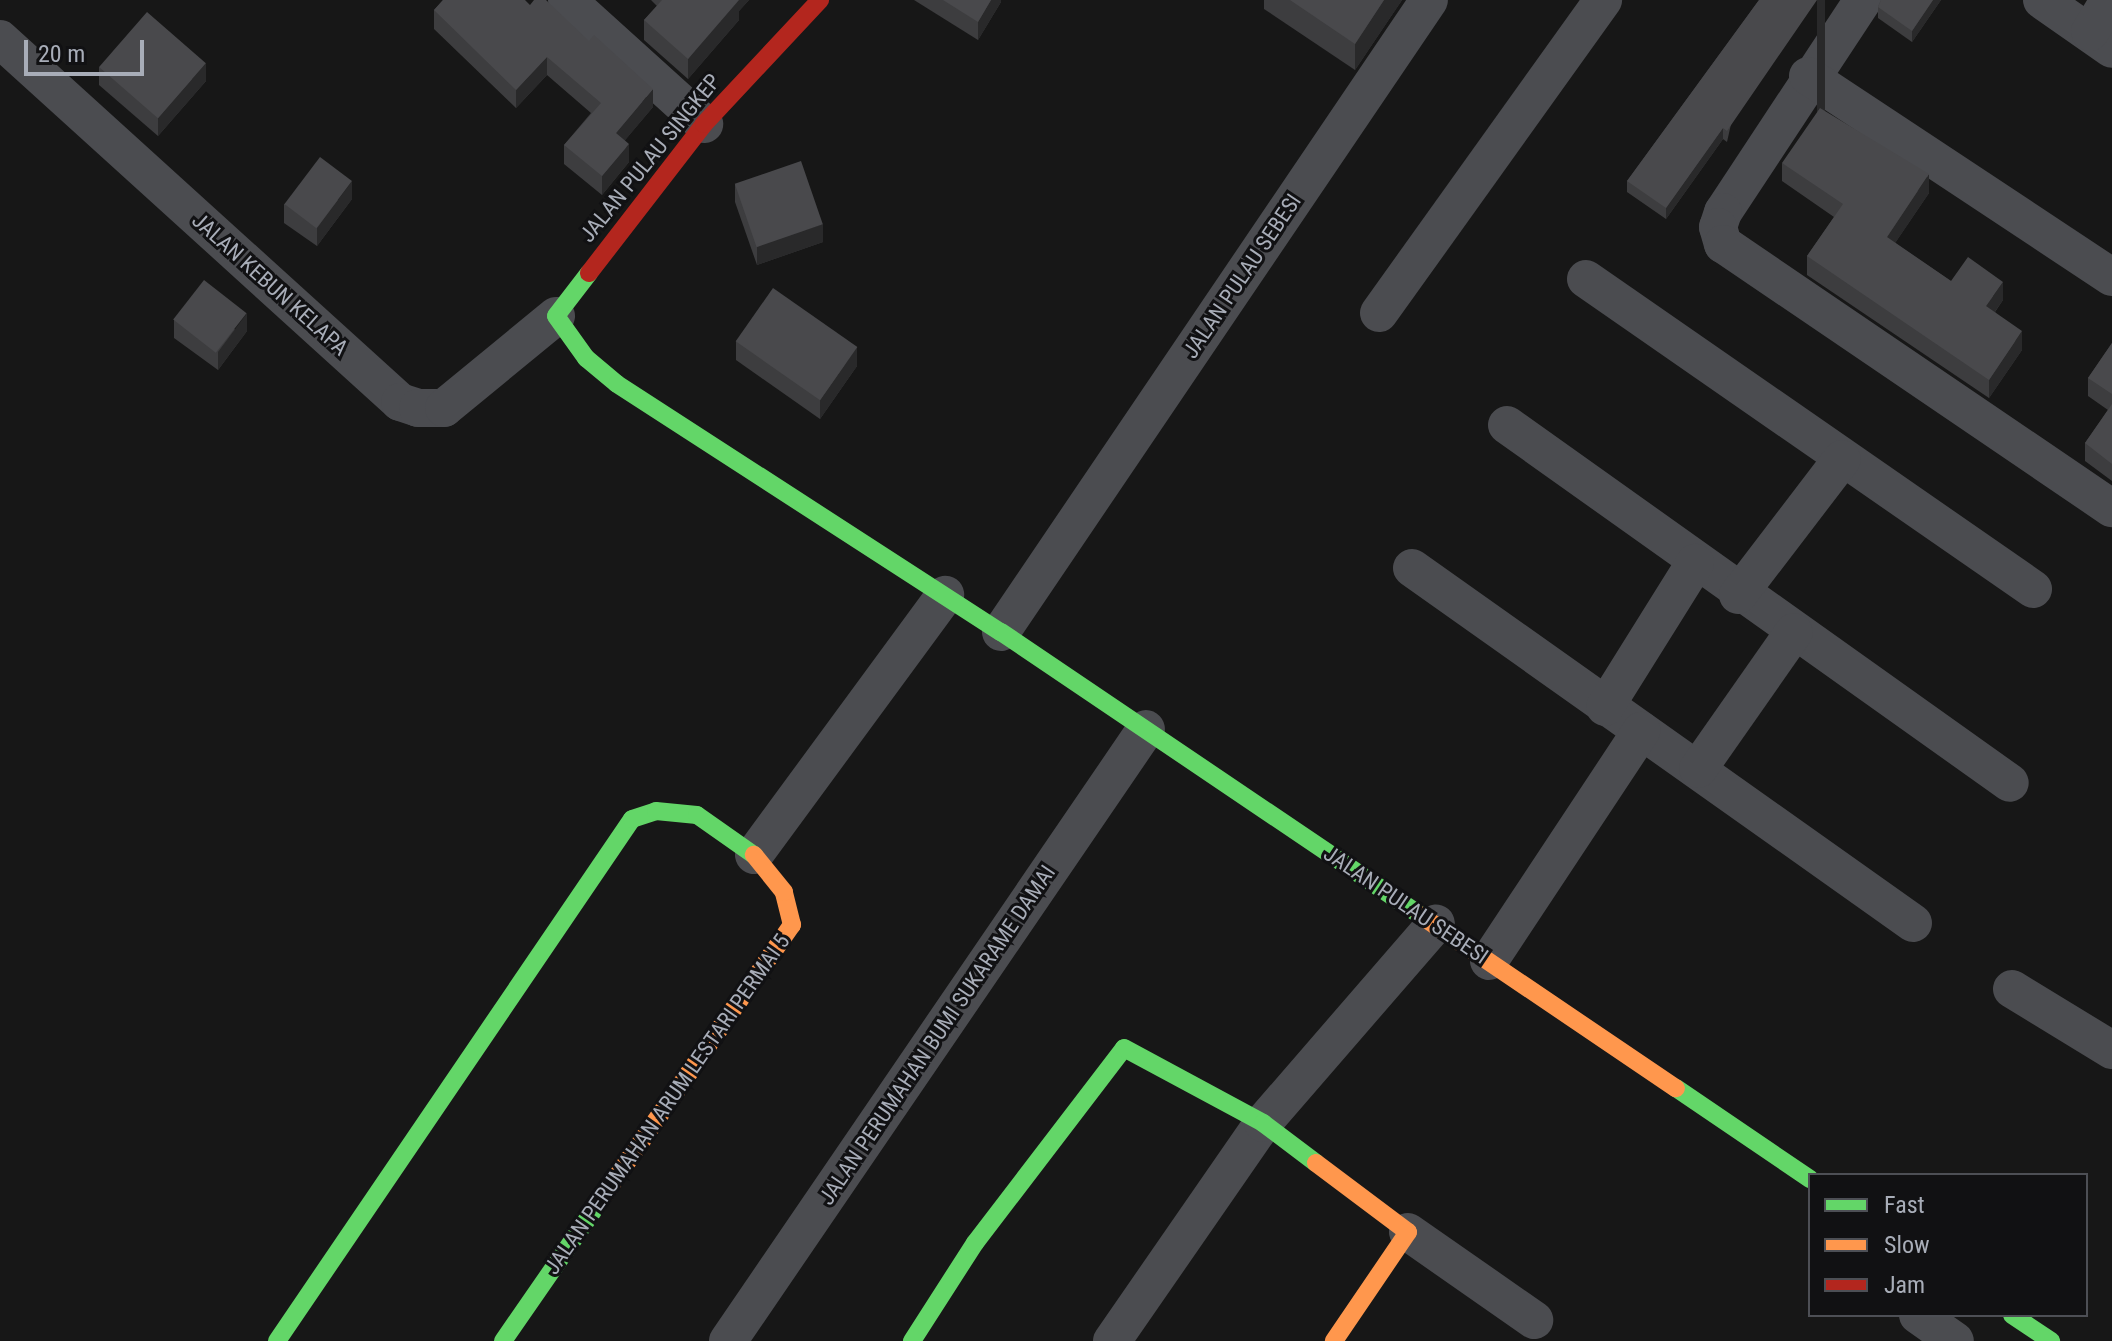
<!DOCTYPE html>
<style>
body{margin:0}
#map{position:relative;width:2112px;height:1341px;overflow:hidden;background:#171717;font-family:"Roboto Condensed",sans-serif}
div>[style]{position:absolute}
.street>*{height:38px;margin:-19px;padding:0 19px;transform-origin:19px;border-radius:19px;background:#4b4c50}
.fast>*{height:18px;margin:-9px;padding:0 9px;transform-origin:9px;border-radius:9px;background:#63d668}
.slow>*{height:18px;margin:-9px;padding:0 9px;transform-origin:9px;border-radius:9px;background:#ff974d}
.jam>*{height:18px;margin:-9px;padding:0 9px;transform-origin:9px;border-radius:9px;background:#b3261e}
.wall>*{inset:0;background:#3d3d3f}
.shaded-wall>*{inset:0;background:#29292a;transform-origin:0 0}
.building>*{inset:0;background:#49494c;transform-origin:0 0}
span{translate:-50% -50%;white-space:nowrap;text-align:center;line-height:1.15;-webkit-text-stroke:6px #111113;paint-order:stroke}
.street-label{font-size:22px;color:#a8adb8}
.legend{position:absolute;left:1808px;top:1173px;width:280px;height:144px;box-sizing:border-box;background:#111113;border:2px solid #4d4f55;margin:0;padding:10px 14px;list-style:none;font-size:24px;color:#a8adb8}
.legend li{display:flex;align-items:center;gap:16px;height:40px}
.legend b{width:40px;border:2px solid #4d4f55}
.scale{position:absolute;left:24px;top:40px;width:120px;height:36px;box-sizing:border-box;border:4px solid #a8adb8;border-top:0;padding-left:10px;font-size:24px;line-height:28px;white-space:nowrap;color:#a8adb8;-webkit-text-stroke:6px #111113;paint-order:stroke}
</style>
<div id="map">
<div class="street">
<div style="left:567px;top:0;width:185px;rotate:42.1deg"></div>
<div style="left:1863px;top:0;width:254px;rotate:123.4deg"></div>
<div style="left:1723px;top:212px;width:16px;rotate:108deg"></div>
<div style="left:1718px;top:227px;width:18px;rotate:74deg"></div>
<div style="left:1723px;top:244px;width:470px;rotate:34.2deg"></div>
<div style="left:2042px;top:0;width:85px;rotate:35deg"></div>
<div style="left:2090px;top:32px;width:37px;rotate:-59deg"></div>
<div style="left:0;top:39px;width:540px;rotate:42.22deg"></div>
<div style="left:400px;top:402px;width:19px;rotate:18deg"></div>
<div style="left:418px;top:408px;width:26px"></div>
<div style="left:444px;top:408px;width:145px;rotate:-39.4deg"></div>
<div style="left:1808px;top:76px;width:364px;rotate:33.5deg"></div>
<div style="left:1586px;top:279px;width:544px;rotate:34.74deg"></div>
<div style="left:1379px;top:313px;width:385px;rotate:-54.4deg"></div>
<div style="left:1507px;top:425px;width:617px;rotate:35.44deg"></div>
<div style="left:1412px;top:568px;width:614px;rotate:35.32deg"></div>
<div style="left:1738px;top:595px;width:171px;rotate:-52.6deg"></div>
<div style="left:1001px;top:632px;width:763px;rotate:-55.89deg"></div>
<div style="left:1605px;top:707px;width:170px;rotate:-58deg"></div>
<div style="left:1698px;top:769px;width:167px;rotate:-55deg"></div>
<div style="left:754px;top:855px;width:323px;rotate:-53.7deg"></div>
<div style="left:1489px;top:961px;width:276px;rotate:-56.5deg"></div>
<div style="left:2012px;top:989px;width:117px;rotate:31.4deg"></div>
<div style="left:1408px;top:1232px;width:154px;rotate:34.9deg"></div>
<div style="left:1918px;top:1315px;width:45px;rotate:35.1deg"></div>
<div style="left:728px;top:1341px;width:741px;rotate:-55.67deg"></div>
<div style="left:1112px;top:1341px;width:265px;rotate:-55.3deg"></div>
<div style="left:1263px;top:1123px;width:264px;rotate:-49.1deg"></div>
</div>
<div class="fast">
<div style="left:589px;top:273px;width:54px;rotate:127.5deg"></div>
<div style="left:556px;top:316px;width:52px;rotate:54.5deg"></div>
<div style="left:586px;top:358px;width:40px;rotate:40deg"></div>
<div style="left:617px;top:384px;width:457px;rotate:32.9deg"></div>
<div style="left:1001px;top:632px;width:506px;rotate:34.04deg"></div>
<div style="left:1676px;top:1088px;width:162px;rotate:34.2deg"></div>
<div style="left:2012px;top:1315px;width:47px;rotate:33.7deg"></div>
<div style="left:277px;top:1341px;width:631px;rotate:-55.78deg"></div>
<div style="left:632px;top:819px;width:25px;rotate:-18deg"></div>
<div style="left:656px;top:811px;width:41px;rotate:5.6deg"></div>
<div style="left:697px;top:815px;width:70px;rotate:35.1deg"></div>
<div style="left:503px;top:1341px;width:174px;rotate:-55.3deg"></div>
<div style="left:912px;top:1341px;width:117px;rotate:-57.3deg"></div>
<div style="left:975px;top:1243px;width:245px;rotate:-52.6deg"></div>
<div style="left:1124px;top:1048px;width:158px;rotate:28.3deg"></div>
<div style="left:1263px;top:1123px;width:66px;rotate:37deg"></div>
</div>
<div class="slow">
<div style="left:1420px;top:915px;width:309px;rotate:34.1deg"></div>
<div style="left:1316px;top:1163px;width:115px;rotate:36.9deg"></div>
<div style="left:1408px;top:1232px;width:132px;rotate:124.2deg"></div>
<div style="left:602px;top:1198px;width:333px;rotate:-55.2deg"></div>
<div style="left:792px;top:925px;width:34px;rotate:-104deg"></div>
<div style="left:784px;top:892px;width:48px;rotate:-129deg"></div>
</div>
<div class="jam">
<div style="left:589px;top:273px;width:188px;rotate:-52.3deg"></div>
<div style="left:704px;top:124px;width:170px;rotate:-46.9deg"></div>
</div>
<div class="wall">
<div style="clip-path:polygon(443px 0,653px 107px,625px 140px,629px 162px,602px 195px,564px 164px,564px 145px,591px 113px,547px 75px,516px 108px,434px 29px,434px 10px)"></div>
<div style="clip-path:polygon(651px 0,749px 0,739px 11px,739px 20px,688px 79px,644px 40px,644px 20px,657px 6px)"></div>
<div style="clip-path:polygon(914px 0,1001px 0,1001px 2px,978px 40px)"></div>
<div style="clip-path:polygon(1264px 0,1402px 0,1355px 70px,1264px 9px)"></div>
<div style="clip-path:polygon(1759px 0,1727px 142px,1723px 139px,1666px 219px,1627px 192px,1627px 181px)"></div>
<div style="clip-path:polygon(1881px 0,1941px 0,1912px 42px,1878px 18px,1878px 7px)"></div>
<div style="clip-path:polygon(99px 67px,206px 81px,158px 136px,99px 85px)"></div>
<div style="clip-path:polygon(1782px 163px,1929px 193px,1895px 243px,1951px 281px,2003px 300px,1995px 312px,2022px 350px,1989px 398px,1807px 275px,1807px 256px,1834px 217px,1782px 181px)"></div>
<div style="clip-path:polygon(735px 184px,823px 242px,757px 265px,735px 202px)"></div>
<div style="clip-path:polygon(352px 199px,317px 246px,284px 223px,284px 204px)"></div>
<div style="clip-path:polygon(174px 320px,247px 331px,218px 370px,174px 338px)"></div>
<div style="clip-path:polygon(736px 341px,857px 366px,820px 419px,736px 360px)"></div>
<div style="clip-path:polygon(2112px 343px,2112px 481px,2085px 461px,2085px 443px,2108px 410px,2088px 396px,2088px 378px)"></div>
</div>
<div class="shaded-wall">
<div style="clip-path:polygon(735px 0,749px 0,739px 11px,739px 20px,688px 79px,688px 59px)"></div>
<div style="clip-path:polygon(991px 0,1001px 0,1001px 2px,978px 40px,978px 22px)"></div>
<div style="clip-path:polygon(1384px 0,1402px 0,1355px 70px,1355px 44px)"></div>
<div style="left:1817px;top:0;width:8px;height:159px"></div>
<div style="clip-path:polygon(1933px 0,1941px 0,1912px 42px,1912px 31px)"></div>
<div style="clip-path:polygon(547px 57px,547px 75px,516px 108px,516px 90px)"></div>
<div style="clip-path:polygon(206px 63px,206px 81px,158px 136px,158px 118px)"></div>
<div style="clip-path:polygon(653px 89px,653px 107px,616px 151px,616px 133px)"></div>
<div style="clip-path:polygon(1723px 128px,1723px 139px,1666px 219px,1666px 208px)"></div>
<div style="clip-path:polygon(629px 144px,629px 162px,602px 195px,602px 176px)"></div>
<div style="clip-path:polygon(1929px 174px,1929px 193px,1887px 255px,1887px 237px)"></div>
<div style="clip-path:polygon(352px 181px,352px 199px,317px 246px,317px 228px)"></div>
<div style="clip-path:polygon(823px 224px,823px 242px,757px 265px,757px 246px)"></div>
<div style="clip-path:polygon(2003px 282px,2003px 300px,1986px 324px,1986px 306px)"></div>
<div style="clip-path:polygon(247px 313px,247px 331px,218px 370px,218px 352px)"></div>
<div style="clip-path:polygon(2022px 331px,2022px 350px,1989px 398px,1989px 380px)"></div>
<div style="clip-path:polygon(857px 347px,857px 366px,820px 419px,820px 400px)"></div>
</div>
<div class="building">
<div style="clip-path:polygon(443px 0,525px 0,530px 5px,534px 0,546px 0,589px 41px,594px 35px,653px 89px,616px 133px,629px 144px,602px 176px,564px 145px,601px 103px,547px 57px,516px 90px,434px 10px)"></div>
<div style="clip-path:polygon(662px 0,739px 0,688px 59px,644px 20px)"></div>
<div style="clip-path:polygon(943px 0,991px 0,978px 22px)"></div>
<div style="clip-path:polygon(1290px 0,1384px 0,1355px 44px)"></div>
<div style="clip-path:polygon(1759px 0,1817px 0,1727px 131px,1723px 128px,1666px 208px,1627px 181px)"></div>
<div style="clip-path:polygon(1881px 0,1933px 0,1912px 31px,1878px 7px)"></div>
<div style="left:147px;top:12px;width:78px;height:73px;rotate:41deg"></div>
<div style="clip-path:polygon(1820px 108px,1929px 174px,1887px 237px,1951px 281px,1968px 257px,2003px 282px,1986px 306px,2022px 331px,1989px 380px,1807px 256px,1843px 204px,1782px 163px)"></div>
<div style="left:320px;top:157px;width:40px;height:59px;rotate:37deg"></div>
<div style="left:801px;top:161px;width:67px;height:70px;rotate:71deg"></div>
<div style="left:204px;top:280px;width:54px;height:50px;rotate:38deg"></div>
<div style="left:773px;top:288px;width:103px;height:65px;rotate:35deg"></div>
<div style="clip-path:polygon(2112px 343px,2112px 394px,2088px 378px)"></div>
<div style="clip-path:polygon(2112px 404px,2112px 464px,2085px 443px)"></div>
</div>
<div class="street-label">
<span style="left:650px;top:158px;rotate:-51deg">JALAN PULAU SINGKEP</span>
<span style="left:1242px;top:276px;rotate:-56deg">JALAN PULAU SEBESI</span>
<span style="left:270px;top:284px;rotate:42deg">JALAN KEBUN KELAPA</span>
<span style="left:1406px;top:905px;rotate:34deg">JALAN PULAU SEBESI</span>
<span style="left:937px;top:1035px;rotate:-56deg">JALAN PERUMAHAN BUMI SUKARAME DAMAI</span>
<span style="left:667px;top:1104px;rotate:-55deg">JALAN PERUMAHAN ARUM LESTARI PERMAI 5</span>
</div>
<ul class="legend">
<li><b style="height:10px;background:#63d668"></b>Fast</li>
<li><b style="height:10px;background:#ff974d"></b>Slow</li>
<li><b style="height:10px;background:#b3261e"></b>Jam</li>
</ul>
<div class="scale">20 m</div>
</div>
